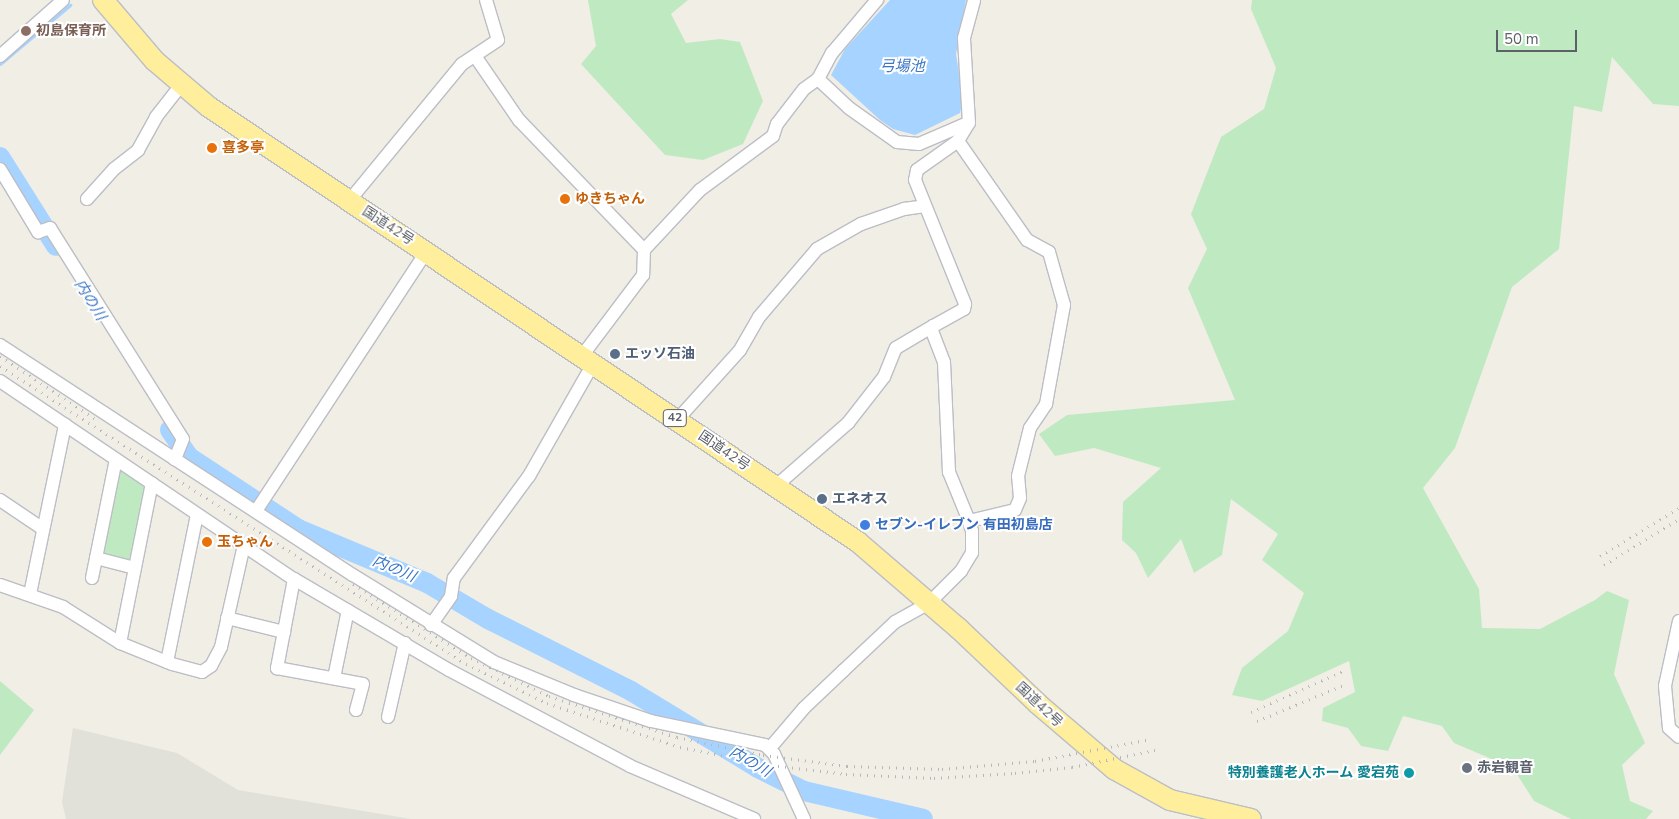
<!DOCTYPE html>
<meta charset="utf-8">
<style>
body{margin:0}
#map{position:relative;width:1679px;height:819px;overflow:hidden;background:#f0eee5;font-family:"Nunito Sans","Noto Sans JP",sans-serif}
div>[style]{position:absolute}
.industrial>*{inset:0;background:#e1e0d9}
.green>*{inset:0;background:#bfeac1}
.water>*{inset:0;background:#a6d3ff}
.stream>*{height:3px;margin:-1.5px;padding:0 1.5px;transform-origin:1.5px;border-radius:1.5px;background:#a6d3ff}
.river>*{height:20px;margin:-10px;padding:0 10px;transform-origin:10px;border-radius:10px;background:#a6d3ff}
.roads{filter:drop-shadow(1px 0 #bcbec5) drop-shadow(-1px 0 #bcbec5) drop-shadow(0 1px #bcbec5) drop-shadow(0 -1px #bcbec5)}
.minor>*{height:12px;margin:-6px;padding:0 6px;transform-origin:6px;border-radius:6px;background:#fff}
.trunk>*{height:20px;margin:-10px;padding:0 10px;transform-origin:10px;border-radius:10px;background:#ffef9c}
.rail>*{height:3px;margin-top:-1.5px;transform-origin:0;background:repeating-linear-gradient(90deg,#b6b7b8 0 1px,transparent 0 7px)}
.dots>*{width:14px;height:14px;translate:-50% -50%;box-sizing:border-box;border:2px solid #fff;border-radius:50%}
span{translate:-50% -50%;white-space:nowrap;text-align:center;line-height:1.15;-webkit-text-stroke:4px #fff;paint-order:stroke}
.shield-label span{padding:1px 4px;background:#fff;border:1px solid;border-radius:4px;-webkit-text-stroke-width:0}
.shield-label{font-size:12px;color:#5c6067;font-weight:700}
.education-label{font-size:14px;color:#785e54;font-weight:700}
.left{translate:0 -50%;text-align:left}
.food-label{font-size:14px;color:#c56008;font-weight:700}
.street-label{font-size:14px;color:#5c6067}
.service-label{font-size:14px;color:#4e5e75;font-weight:700}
.shop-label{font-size:14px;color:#366cbe;font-weight:700}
.worship-label{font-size:14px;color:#5b616d;font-weight:700}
.culture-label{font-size:14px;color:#0d838f;font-weight:700}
.right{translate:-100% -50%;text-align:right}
.water-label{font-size:15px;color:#3a77c6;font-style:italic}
.scale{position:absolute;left:1496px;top:30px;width:81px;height:22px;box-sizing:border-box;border:2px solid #5c6067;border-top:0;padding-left:6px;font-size:15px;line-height:18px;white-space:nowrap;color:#5c6067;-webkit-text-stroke:4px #fff;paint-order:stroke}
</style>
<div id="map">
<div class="industrial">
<div style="clip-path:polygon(73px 728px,177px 753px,238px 790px,411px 819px,66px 819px,62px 802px)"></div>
</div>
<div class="green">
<div style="clip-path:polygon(588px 0,688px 0,671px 14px,686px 43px,720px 39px,740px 42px,763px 101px,743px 144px,703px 160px,665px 155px,581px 64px,596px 46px)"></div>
<div style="clip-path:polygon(1252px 0,1679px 0,1679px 106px,1653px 104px,1612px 57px,1602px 112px,1574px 106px,1559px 249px,1512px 287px,1455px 448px,1423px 488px,1479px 589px,1482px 628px,1540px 629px,1595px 600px,1607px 591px,1629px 600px,1614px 674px,1645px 743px,1622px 765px,1630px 801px,1653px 811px,1646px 819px,1571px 819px,1534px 801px,1513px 768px,1454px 743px,1442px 726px,1403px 716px,1388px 751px,1361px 746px,1348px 728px,1322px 721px,1323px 708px,1355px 692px,1349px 661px,1262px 701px,1232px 695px,1242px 668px,1288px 631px,1304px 593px,1262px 560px,1278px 534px,1231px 499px,1222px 555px,1194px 573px,1181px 539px,1148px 578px,1136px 553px,1122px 540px,1123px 502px,1161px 468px,1094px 448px,1055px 456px,1039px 434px,1067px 415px,1235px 400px,1188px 288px,1207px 249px,1191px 214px,1221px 137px,1264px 109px,1276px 68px,1251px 9px)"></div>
<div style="clip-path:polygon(122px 469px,145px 484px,147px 488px,132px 563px,100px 554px,116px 471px)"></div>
<div style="clip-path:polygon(0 681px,34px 710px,0 755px)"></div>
</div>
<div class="water">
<div style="clip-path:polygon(890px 0,966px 0,956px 54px,963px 100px,960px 113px,915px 135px,893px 129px,880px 120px,831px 75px,845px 49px)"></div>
</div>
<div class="stream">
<div style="left:0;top:64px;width:92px;rotate:-40.1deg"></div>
</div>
<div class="river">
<div style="left:0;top:157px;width:105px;rotate:57.8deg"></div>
<div style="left:170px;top:430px;width:33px;rotate:55deg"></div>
<div style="left:189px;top:457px;width:131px;rotate:33.4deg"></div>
<div style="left:298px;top:529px;width:140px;rotate:22.7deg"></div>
<div style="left:427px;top:583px;width:71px;rotate:30.5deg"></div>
<div style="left:488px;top:619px;width:160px;rotate:26.7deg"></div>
<div style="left:631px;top:691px;width:149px;rotate:31.2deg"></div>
<div style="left:758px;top:768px;width:51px;rotate:26.6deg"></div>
<div style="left:804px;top:791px;width:122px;rotate:13.2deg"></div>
</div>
<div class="roads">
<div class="minor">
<div style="left:0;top:56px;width:84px;rotate:-41.6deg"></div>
<div style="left:475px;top:56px;width:78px;rotate:55.5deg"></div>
<div style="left:519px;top:120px;width:180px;rotate:46.1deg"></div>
<div style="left:644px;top:250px;width:25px;rotate:92deg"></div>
<div style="left:643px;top:275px;width:101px;rotate:127deg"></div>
<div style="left:818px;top:79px;width:42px;rotate:43.1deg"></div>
<div style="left:849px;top:108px;width:59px;rotate:35.3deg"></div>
<div style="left:897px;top:142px;width:22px;rotate:5deg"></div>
<div style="left:919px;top:144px;width:53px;rotate:-23.2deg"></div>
<div style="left:958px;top:141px;width:50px;rotate:144.7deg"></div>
<div style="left:917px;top:170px;width:10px;rotate:101deg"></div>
<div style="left:915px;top:180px;width:134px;rotate:68deg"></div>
<div style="left:965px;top:304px;width:5px;rotate:101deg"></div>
<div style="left:964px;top:309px;width:35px;rotate:151deg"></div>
<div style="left:933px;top:326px;width:5px;rotate:101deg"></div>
<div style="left:932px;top:331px;width:33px;rotate:69deg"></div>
<div style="left:944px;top:362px;width:110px;rotate:87.4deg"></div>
<div style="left:949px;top:472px;width:53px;rotate:67.8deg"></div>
<div style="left:0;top:169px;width:74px;rotate:58.9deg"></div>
<div style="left:38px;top:232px;width:13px;rotate:-18deg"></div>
<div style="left:50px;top:228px;width:249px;rotate:57.8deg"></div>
<div style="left:183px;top:439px;width:22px;rotate:112deg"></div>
<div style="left:87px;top:199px;width:40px;rotate:-48deg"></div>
<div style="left:114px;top:169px;width:31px;rotate:-38deg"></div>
<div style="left:138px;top:150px;width:38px;rotate:-61deg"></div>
<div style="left:156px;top:117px;width:41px;rotate:-52deg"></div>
<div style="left:349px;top:201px;width:178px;rotate:-50.5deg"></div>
<div style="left:462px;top:64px;width:43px;rotate:-33.7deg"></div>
<div style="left:498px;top:40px;width:42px;rotate:-106.7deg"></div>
<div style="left:644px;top:250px;width:82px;rotate:-47deg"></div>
<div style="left:700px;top:190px;width:91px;rotate:-36.5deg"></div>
<div style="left:773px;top:136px;width:13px;rotate:-72deg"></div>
<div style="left:777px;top:124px;width:44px;rotate:-52.4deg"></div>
<div style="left:804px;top:89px;width:17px;rotate:-36deg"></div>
<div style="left:818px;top:79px;width:30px;rotate:-62deg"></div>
<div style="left:832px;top:53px;width:70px;rotate:-49.7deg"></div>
<div style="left:0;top:345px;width:421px;rotate:33.1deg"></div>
<div style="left:353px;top:575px;width:166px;rotate:31.7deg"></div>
<div style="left:494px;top:662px;width:87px;rotate:22.4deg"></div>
<div style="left:574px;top:695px;width:81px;rotate:18.7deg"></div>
<div style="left:651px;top:721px;width:116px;rotate:11.9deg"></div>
<div style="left:765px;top:745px;width:13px;rotate:45deg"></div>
<div style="left:774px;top:754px;width:72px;rotate:65.2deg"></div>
<div style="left:0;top:381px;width:354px;rotate:34deg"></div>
<div style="left:294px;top:579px;width:180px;rotate:30.4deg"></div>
<div style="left:449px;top:670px;width:205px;rotate:27.9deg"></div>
<div style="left:630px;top:766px;width:135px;rotate:23.1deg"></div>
<div style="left:677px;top:420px;width:94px;rotate:-48deg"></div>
<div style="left:740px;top:350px;width:38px;rotate:-60deg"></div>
<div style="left:759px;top:317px;width:89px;rotate:-49.5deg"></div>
<div style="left:817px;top:249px;width:51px;rotate:-29.6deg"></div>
<div style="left:861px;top:224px;width:46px;rotate:-19.2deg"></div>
<div style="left:904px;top:209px;width:21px;rotate:-8deg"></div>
<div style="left:776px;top:486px;width:96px;rotate:-41.2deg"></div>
<div style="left:848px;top:423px;width:58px;rotate:-52deg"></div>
<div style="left:884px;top:377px;width:31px;rotate:-68deg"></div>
<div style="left:896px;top:348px;width:43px;rotate:-30.7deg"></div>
<div style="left:0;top:500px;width:52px;rotate:34deg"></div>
<div style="left:256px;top:511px;width:311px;rotate:-56.7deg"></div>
<div style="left:96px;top:558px;width:40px;rotate:14.4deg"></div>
<div style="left:92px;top:578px;width:121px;rotate:-78.6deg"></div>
<div style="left:294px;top:579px;width:91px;rotate:100.8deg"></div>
<div style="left:277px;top:668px;width:87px;rotate:10.5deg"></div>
<div style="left:363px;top:684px;width:27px;rotate:105deg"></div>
<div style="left:0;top:585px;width:67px;rotate:19.2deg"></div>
<div style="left:63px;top:607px;width:67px;rotate:32.3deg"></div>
<div style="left:120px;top:643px;width:56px;rotate:22deg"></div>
<div style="left:172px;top:664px;width:31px;rotate:15deg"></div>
<div style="left:202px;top:672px;width:11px;rotate:-34deg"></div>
<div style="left:211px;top:666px;width:21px;rotate:-62deg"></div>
<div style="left:221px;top:647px;width:105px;rotate:-77.3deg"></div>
<div style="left:30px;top:594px;width:173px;rotate:-78.3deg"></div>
<div style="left:227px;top:618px;width:59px;rotate:13.8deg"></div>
<div style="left:1679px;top:621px;width:66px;rotate:102.2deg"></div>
<div style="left:1665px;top:686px;width:42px;rotate:84.6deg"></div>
<div style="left:1669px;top:728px;width:13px;rotate:42deg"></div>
<div style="left:431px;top:625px;width:35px;rotate:-55deg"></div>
<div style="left:451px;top:596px;width:18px;rotate:-81deg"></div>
<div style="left:454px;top:578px;width:127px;rotate:-53.7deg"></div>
<div style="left:529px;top:476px;width:129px;rotate:-60.3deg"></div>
<div style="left:120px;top:643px;width:163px;rotate:-78.7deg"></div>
<div style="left:167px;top:662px;width:150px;rotate:-78.5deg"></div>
<div style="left:334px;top:678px;width:69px;rotate:-78.4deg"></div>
<div style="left:388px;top:717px;width:76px;rotate:-77.1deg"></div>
<div style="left:770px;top:748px;width:52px;rotate:-49.6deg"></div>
<div style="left:804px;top:708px;width:55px;rotate:-43.5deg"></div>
<div style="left:844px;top:670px;width:70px;rotate:-43.3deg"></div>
<div style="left:895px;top:622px;width:39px;rotate:-29deg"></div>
<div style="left:929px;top:603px;width:45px;rotate:-45deg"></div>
<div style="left:961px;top:571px;width:21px;rotate:-59deg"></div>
<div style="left:972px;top:553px;width:22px;rotate:-90deg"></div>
<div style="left:972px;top:531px;width:10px;rotate:-107deg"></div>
<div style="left:969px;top:521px;width:47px;rotate:-13.4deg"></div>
<div style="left:1015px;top:510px;width:13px;rotate:-67deg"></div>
<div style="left:1020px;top:498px;width:22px;rotate:-95deg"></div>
<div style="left:1018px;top:476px;width:49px;rotate:-76deg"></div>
<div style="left:1030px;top:428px;width:29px;rotate:-56deg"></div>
<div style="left:1046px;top:404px;width:101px;rotate:-79.7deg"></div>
<div style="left:1064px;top:305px;width:55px;rotate:-105.8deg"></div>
<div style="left:1049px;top:252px;width:25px;rotate:-151deg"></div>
<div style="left:1027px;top:240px;width:121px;rotate:-124.9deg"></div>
<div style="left:958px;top:141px;width:21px;rotate:-59deg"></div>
<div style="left:969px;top:123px;width:85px;rotate:-93.4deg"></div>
<div style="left:964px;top:38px;width:39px;rotate:-75deg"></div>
</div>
<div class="trunk">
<div style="left:103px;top:0;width:80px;rotate:49.6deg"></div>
<div style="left:155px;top:61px;width:71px;rotate:40.4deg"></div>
<div style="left:209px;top:107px;width:781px;rotate:33.83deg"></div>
<div style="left:858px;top:542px;width:132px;rotate:40.7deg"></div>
<div style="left:958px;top:628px;width:110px;rotate:43.5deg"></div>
<div style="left:1038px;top:704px;width:100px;rotate:40.5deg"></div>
<div style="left:1114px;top:769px;width:64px;rotate:29deg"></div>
<div style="left:1170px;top:800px;width:83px;rotate:13.2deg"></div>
</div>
</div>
<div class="rail">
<div style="left:0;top:356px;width:113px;rotate:33.4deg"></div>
<div style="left:0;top:366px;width:553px;rotate:32.6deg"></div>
<div style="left:466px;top:664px;width:90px;rotate:25.7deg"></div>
<div style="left:547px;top:703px;width:140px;rotate:18.3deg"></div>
<div style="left:680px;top:747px;width:93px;rotate:11.2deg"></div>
<div style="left:771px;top:765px;width:76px;rotate:6.8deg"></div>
<div style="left:846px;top:774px;width:88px;rotate:2.6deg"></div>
<div style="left:934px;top:778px;width:81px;rotate:-3.5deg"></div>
<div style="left:1015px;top:773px;width:57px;rotate:-6deg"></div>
<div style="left:1072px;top:767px;width:85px;rotate:-11.6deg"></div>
<div style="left:1600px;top:556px;width:92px;rotate:-31.3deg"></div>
<div style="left:1604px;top:565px;width:88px;rotate:-31.5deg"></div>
<div style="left:353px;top:584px;width:139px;rotate:32.1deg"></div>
<div style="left:471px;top:658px;width:87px;rotate:26deg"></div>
<div style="left:549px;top:696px;width:134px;rotate:17.8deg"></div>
<div style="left:677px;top:737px;width:88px;rotate:11.8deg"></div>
<div style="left:763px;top:755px;width:85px;rotate:7.5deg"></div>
<div style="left:847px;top:766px;width:95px;rotate:1.8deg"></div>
<div style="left:942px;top:769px;width:93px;rotate:-4.9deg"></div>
<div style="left:1035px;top:761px;width:118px;rotate:-10.7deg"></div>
<div style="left:1251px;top:712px;width:101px;rotate:-24deg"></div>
<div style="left:1257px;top:721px;width:96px;rotate:-22.6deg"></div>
</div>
<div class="dots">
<div style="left:26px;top:31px;background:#8d6e63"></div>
<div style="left:212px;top:148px;background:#e8710a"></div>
<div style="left:565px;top:199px;background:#e8710a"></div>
<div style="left:615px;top:354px;background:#5c6f8a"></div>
<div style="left:822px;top:499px;background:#5c6f8a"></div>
<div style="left:865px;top:525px;background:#3f7fe0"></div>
<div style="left:207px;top:542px;background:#e8710a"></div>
<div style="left:1467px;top:768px;background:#6b7280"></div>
<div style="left:1409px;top:773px;background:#0f9aa8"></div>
</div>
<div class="shield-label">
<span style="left:675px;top:418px">42</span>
</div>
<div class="education-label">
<span class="left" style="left:36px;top:31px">初島保育所</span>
</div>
<div class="food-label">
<span class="left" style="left:222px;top:148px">喜多亭</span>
<span class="left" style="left:575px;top:199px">ゆきちゃん</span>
<span class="left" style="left:217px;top:542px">玉ちゃん</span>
</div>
<div class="street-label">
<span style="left:388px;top:226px;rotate:33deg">国道42号</span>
<span style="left:724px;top:451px;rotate:34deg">国道42号</span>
<span style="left:1039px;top:705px;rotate:43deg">国道42号</span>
</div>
<div class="service-label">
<span class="left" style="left:625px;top:354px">エッソ石油</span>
<span class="left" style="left:832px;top:499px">エネオス</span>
</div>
<div class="shop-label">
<span class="left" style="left:875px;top:525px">セブン-イレブン 有田初島店</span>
</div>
<div class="worship-label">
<span class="left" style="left:1477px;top:768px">赤岩観音</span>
</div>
<div class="culture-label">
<span class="right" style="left:1399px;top:773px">特別養護老人ホーム 愛宕苑</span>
</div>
<div class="water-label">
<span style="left:902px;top:67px">弓場池</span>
<span style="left:90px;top:300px;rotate:58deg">内の川</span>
<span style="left:394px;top:569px;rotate:23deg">内の川</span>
<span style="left:750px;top:762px;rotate:30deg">内の川</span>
</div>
<div class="scale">50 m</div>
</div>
